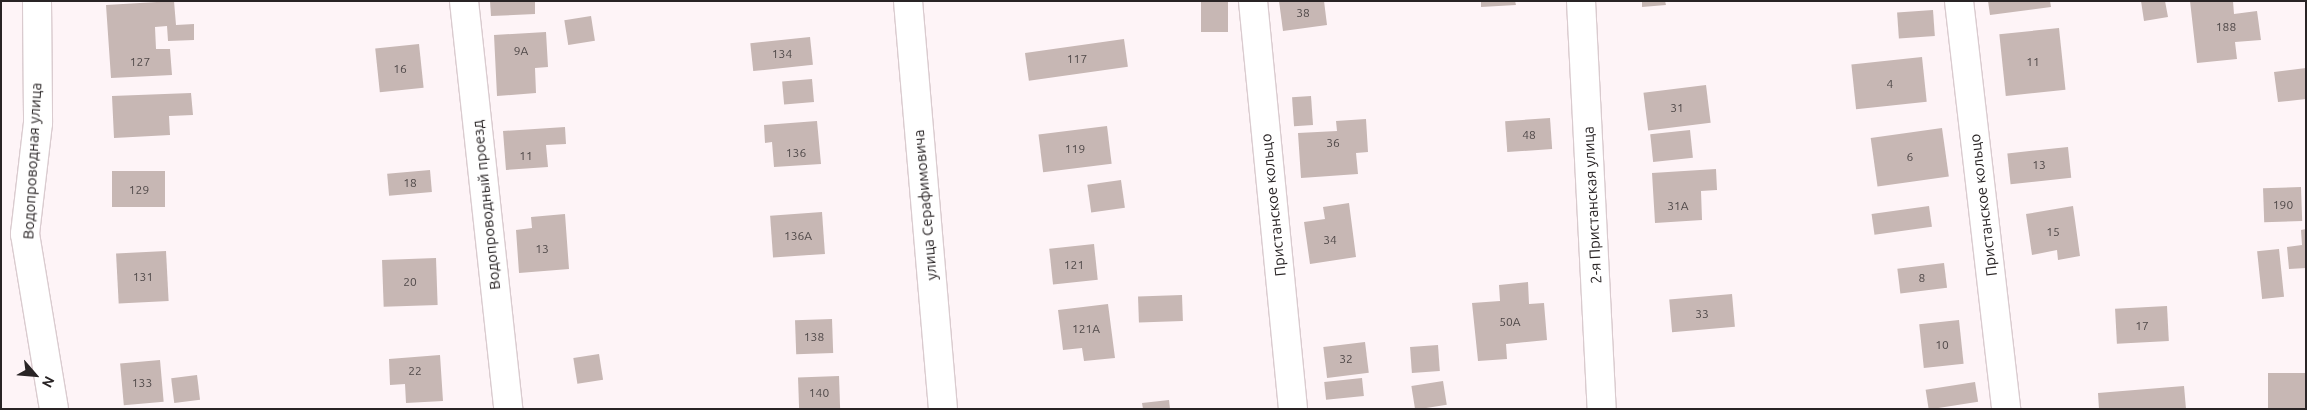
<!DOCTYPE html>
<meta charset="utf-8">
<style>
body{margin:0}
#map{position:relative;width:2307px;height:410px;overflow:hidden;background:#fef4f7;font-family:Ubuntu,sans-serif}
div>[style]{position:absolute}
.building>*{inset:0;background:#c7b7b4;transform-origin:0 0}
.roads{filter:drop-shadow(1px 0 #dacbcf) drop-shadow(-1px 0 #dacbcf) drop-shadow(0 1px #dacbcf) drop-shadow(0 -1px #dacbcf)}
.minor>*{height:28px;margin:-14px;padding:0 14px;transform-origin:14px;border-radius:14px;background:#fff}
.tertiary>*{height:28px;margin:-14px;padding:0 14px;transform-origin:14px;border-radius:14px;background:#fff}
span{translate:-50% -50%;white-space:nowrap;text-align:center;line-height:1.15;-webkit-text-stroke:4px #fff;paint-order:stroke}
.number-label{font-size:12px;color:#504949}
.number-label span{-webkit-text-stroke-width:0}
.street-label{font-size:15px;color:#292425}
.frame{position:absolute;inset:0;border:2px solid #292425;pointer-events:none}
.north{position:absolute;left:10px;top:350px;width:50px;height:50px;-webkit-text-stroke:4px #fff;paint-order:stroke;rotate:117deg;font-size:14px;font-weight:700;line-height:20px;text-align:center;color:#292425}
.north::after{content:'';display:block;margin:auto;width:18px;height:22px;background:#292425;clip-path:polygon(50% 0,100% 100%,50% 72%,0 100%)}
</style>
<div id="map">
<div class="building">
<div style="clip-path:polygon(174px 1px,176px 25px,194px 24px,194px 40px,168px 41px,167px 26px,155px 27px,156px 49px,170px 49px,172px 75px,111px 78px,106px 5px)"></div>
<div style="clip-path:polygon(490px 1px,535px 1px,535px 14px,491px 16px)"></div>
<div style="left:1201px;top:1px;width:27px;height:31px"></div>
<div style="clip-path:polygon(1279px 1px,1324px 1px,1327px 25px,1283px 31px)"></div>
<div style="clip-path:polygon(1481px 1px,1515px 1px,1516px 5px,1481px 7px)"></div>
<div style="clip-path:polygon(1642px 1px,1665px 1px,1666px 5px,1642px 7px)"></div>
<div style="clip-path:polygon(1988px 1px,2050px 1px,2051px 7px,1990px 15px)"></div>
<div style="clip-path:polygon(2141px 1px,2165px 1px,2168px 17px,2144px 21px)"></div>
<div style="clip-path:polygon(2190px 1px,2233px 1px,2234px 14px,2257px 11px,2261px 40px,2235px 42px,2237px 59px,2197px 63px)"></div>
<div style="left:1933px;top:10px;width:26px;height:36px;rotate:86deg"></div>
<div style="left:591px;top:16px;width:25px;height:27px;rotate:81deg"></div>
<div style="left:2059px;top:28px;width:62px;height:60px;rotate:84deg"></div>
<div style="clip-path:polygon(546px 32px,548px 67px,535px 68px,536px 93px,497px 96px,494px 35px)"></div>
<div style="left:810px;top:37px;width:28px;height:60px;rotate:84deg"></div>
<div style="left:1124px;top:39px;width:28px;height:100px;rotate:82deg"></div>
<div style="left:419px;top:44px;width:44px;height:44px;rotate:84deg"></div>
<div style="left:1922px;top:57px;width:45px;height:71px;rotate:84deg"></div>
<div style="clip-path:polygon(2306px 68px,2306px 99px,2278px 102px,2274px 72px)"></div>
<div style="left:812px;top:79px;width:23px;height:30px;rotate:85deg"></div>
<div style="left:1706px;top:85px;width:38px;height:63px;rotate:83deg"></div>
<div style="clip-path:polygon(191px 93px,193px 115px,169px 116px,170px 135px,114px 138px,112px 96px)"></div>
<div style="left:1311px;top:96px;width:29px;height:19px;rotate:86deg"></div>
<div style="left:1550px;top:118px;width:31px;height:45px;rotate:86deg"></div>
<div style="clip-path:polygon(1366px 119px,1368px 152px,1356px 153px,1358px 174px,1301px 178px,1298px 133px,1337px 131px,1336px 121px)"></div>
<div style="clip-path:polygon(817px 121px,821px 164px,774px 167px,772px 142px,765px 143px,764px 125px)"></div>
<div style="left:1107px;top:126px;width:38px;height:69px;rotate:83deg"></div>
<div style="clip-path:polygon(565px 127px,566px 144px,546px 145px,548px 167px,506px 170px,503px 131px)"></div>
<div style="left:1942px;top:128px;width:49px;height:72px;rotate:82deg"></div>
<div style="left:1690px;top:130px;width:28px;height:40px;rotate:84deg"></div>
<div style="left:2068px;top:147px;width:31px;height:61px;rotate:84deg"></div>
<div style="clip-path:polygon(1716px 169px,1717px 190px,1701px 191px,1702px 220px,1655px 223px,1652px 173px)"></div>
<div style="left:430px;top:170px;width:22px;height:43px;rotate:85deg"></div>
<div style="left:165px;top:171px;width:36px;height:53px;rotate:90deg"></div>
<div style="left:1121px;top:180px;width:28px;height:34px;rotate:82deg"></div>
<div style="left:2301px;top:187px;width:34px;height:38px;rotate:88deg"></div>
<div style="clip-path:polygon(1349px 203px,1356px 257px,1310px 264px,1304px 222px,1325px 219px,1323px 207px)"></div>
<div style="left:1929px;top:206px;width:21px;height:58px;rotate:82deg"></div>
<div style="clip-path:polygon(2073px 206px,2080px 256px,2058px 260px,2057px 250px,2032px 255px,2026px 214px)"></div>
<div style="left:822px;top:212px;width:42px;height:52px;rotate:86deg"></div>
<div style="clip-path:polygon(565px 214px,569px 269px,519px 273px,516px 230px,532px 228px,531px 217px)"></div>
<div style="clip-path:polygon(2306px 229px,2306px 268px,2289px 269px,2287px 247px,2302px 245px,2301px 230px)"></div>
<div style="left:1094px;top:244px;width:36px;height:45px;rotate:84deg"></div>
<div style="left:2279px;top:249px;width:48px;height:22px;rotate:84deg"></div>
<div style="left:166px;top:251px;width:50px;height:50px;rotate:87deg"></div>
<div style="left:436px;top:258px;width:47px;height:54px;rotate:88deg"></div>
<div style="left:1944px;top:263px;width:25px;height:47px;rotate:83deg"></div>
<div style="clip-path:polygon(1528px 282px,1529px 304px,1544px 303px,1547px 340px,1506px 344px,1507px 359px,1478px 361px,1472px 303px,1500px 301px,1499px 285px)"></div>
<div style="left:1732px;top:294px;width:33px;height:63px;rotate:85deg"></div>
<div style="left:1182px;top:295px;width:26px;height:44px;rotate:88deg"></div>
<div style="clip-path:polygon(1108px 304px,1115px 358px,1084px 361px,1082px 348px,1063px 350px,1058px 310px)"></div>
<div style="left:2167px;top:306px;width:35px;height:52px;rotate:87deg"></div>
<div style="left:832px;top:319px;width:34px;height:37px;rotate:88deg"></div>
<div style="left:1959px;top:320px;width:44px;height:40px;rotate:84deg"></div>
<div style="left:1365px;top:342px;width:31px;height:42px;rotate:83deg"></div>
<div style="left:1438px;top:345px;width:26px;height:28px;rotate:86deg"></div>
<div style="left:599px;top:354px;width:26px;height:26px;rotate:81deg"></div>
<div style="clip-path:polygon(440px 355px,443px 401px,406px 403px,405px 384px,390px 385px,389px 359px)"></div>
<div style="left:160px;top:360px;width:42px;height:40px;rotate:85deg"></div>
<div style="left:2306px;top:373px;width:36px;height:38px;rotate:90deg"></div>
<div style="left:197px;top:375px;width:25px;height:26px;rotate:83deg"></div>
<div style="left:839px;top:376px;width:33px;height:41px;rotate:88deg"></div>
<div style="left:1362px;top:378px;width:18px;height:38px;rotate:84deg"></div>
<div style="left:1443px;top:381px;width:24px;height:32px;rotate:81deg"></div>
<div style="left:1975px;top:382px;width:20px;height:50px;rotate:81deg"></div>
<div style="clip-path:polygon(2184px 386px,2186px 409px,2099px 409px,2098px 393px)"></div>
<div style="clip-path:polygon(1169px 400px,1170px 409px,1143px 409px,1142px 403px)"></div>
</div>
<div class="roads">
<div class="minor">
<div style="left:37px;top:1px;width:122px;rotate:89.5deg"></div>
<div style="left:38px;top:123px;width:112px;rotate:96.7deg"></div>
<div style="left:25px;top:234px;width:177px;rotate:80.6deg"></div>
<div style="left:464px;top:1px;width:410px;rotate:83.8deg"></div>
<div style="left:1253px;top:1px;width:410px;rotate:84.4deg"></div>
<div style="left:1581px;top:1px;width:409px;rotate:87.1deg"></div>
<div style="left:1959px;top:1px;width:411px;rotate:83.4deg"></div>
</div>
<div class="tertiary">
<div style="left:908px;top:1px;width:409px;rotate:85.1deg"></div>
</div>
</div>
<div class="number-label">
<span style="left:1303px;top:13px">38</span>
<span style="left:2226px;top:27px">188</span>
<span style="left:521px;top:51px">9А</span>
<span style="left:782px;top:54px">134</span>
<span style="left:1077px;top:59px">117</span>
<span style="left:140px;top:62px">127</span>
<span style="left:2033px;top:62px">11</span>
<span style="left:400px;top:69px">16</span>
<span style="left:1890px;top:84px">4</span>
<span style="left:1677px;top:108px">31</span>
<span style="left:1529px;top:135px">48</span>
<span style="left:1333px;top:143px">36</span>
<span style="left:1075px;top:149px">119</span>
<span style="left:796px;top:153px">136</span>
<span style="left:526px;top:156px">11</span>
<span style="left:1910px;top:157px">6</span>
<span style="left:2039px;top:165px">13</span>
<span style="left:410px;top:183px">18</span>
<span style="left:139px;top:190px">129</span>
<span style="left:2283px;top:205px">190</span>
<span style="left:1678px;top:206px">31А</span>
<span style="left:2053px;top:232px">15</span>
<span style="left:798px;top:236px">136А</span>
<span style="left:1330px;top:240px">34</span>
<span style="left:542px;top:249px">13</span>
<span style="left:1074px;top:265px">121</span>
<span style="left:143px;top:277px">131</span>
<span style="left:1922px;top:278px">8</span>
<span style="left:410px;top:282px">20</span>
<span style="left:1702px;top:314px">33</span>
<span style="left:1510px;top:322px">50А</span>
<span style="left:2142px;top:326px">17</span>
<span style="left:1086px;top:329px">121А</span>
<span style="left:814px;top:337px">138</span>
<span style="left:1942px;top:345px">10</span>
<span style="left:1346px;top:359px">32</span>
<span style="left:415px;top:371px">22</span>
<span style="left:142px;top:383px">133</span>
<span style="left:819px;top:393px">140</span>
</div>
<div class="street-label">
<span style="left:32px;top:161px;rotate:-87deg">Водопроводная улица</span>
<span style="left:486px;top:205px;rotate:-96deg">Водопроводный проезд</span>
<span style="left:925px;top:205px;rotate:-95deg">улица Серафимовича</span>
<span style="left:1273px;top:205px;rotate:-96deg">Пристанское кольцо</span>
<span style="left:1592px;top:205px;rotate:-93deg">2-я Пристанская улица</span>
<span style="left:1983px;top:205px;rotate:-97deg">Пристанское кольцо</span>
</div>
<div class="frame"></div>
<div class="north">N</div>
</div>
